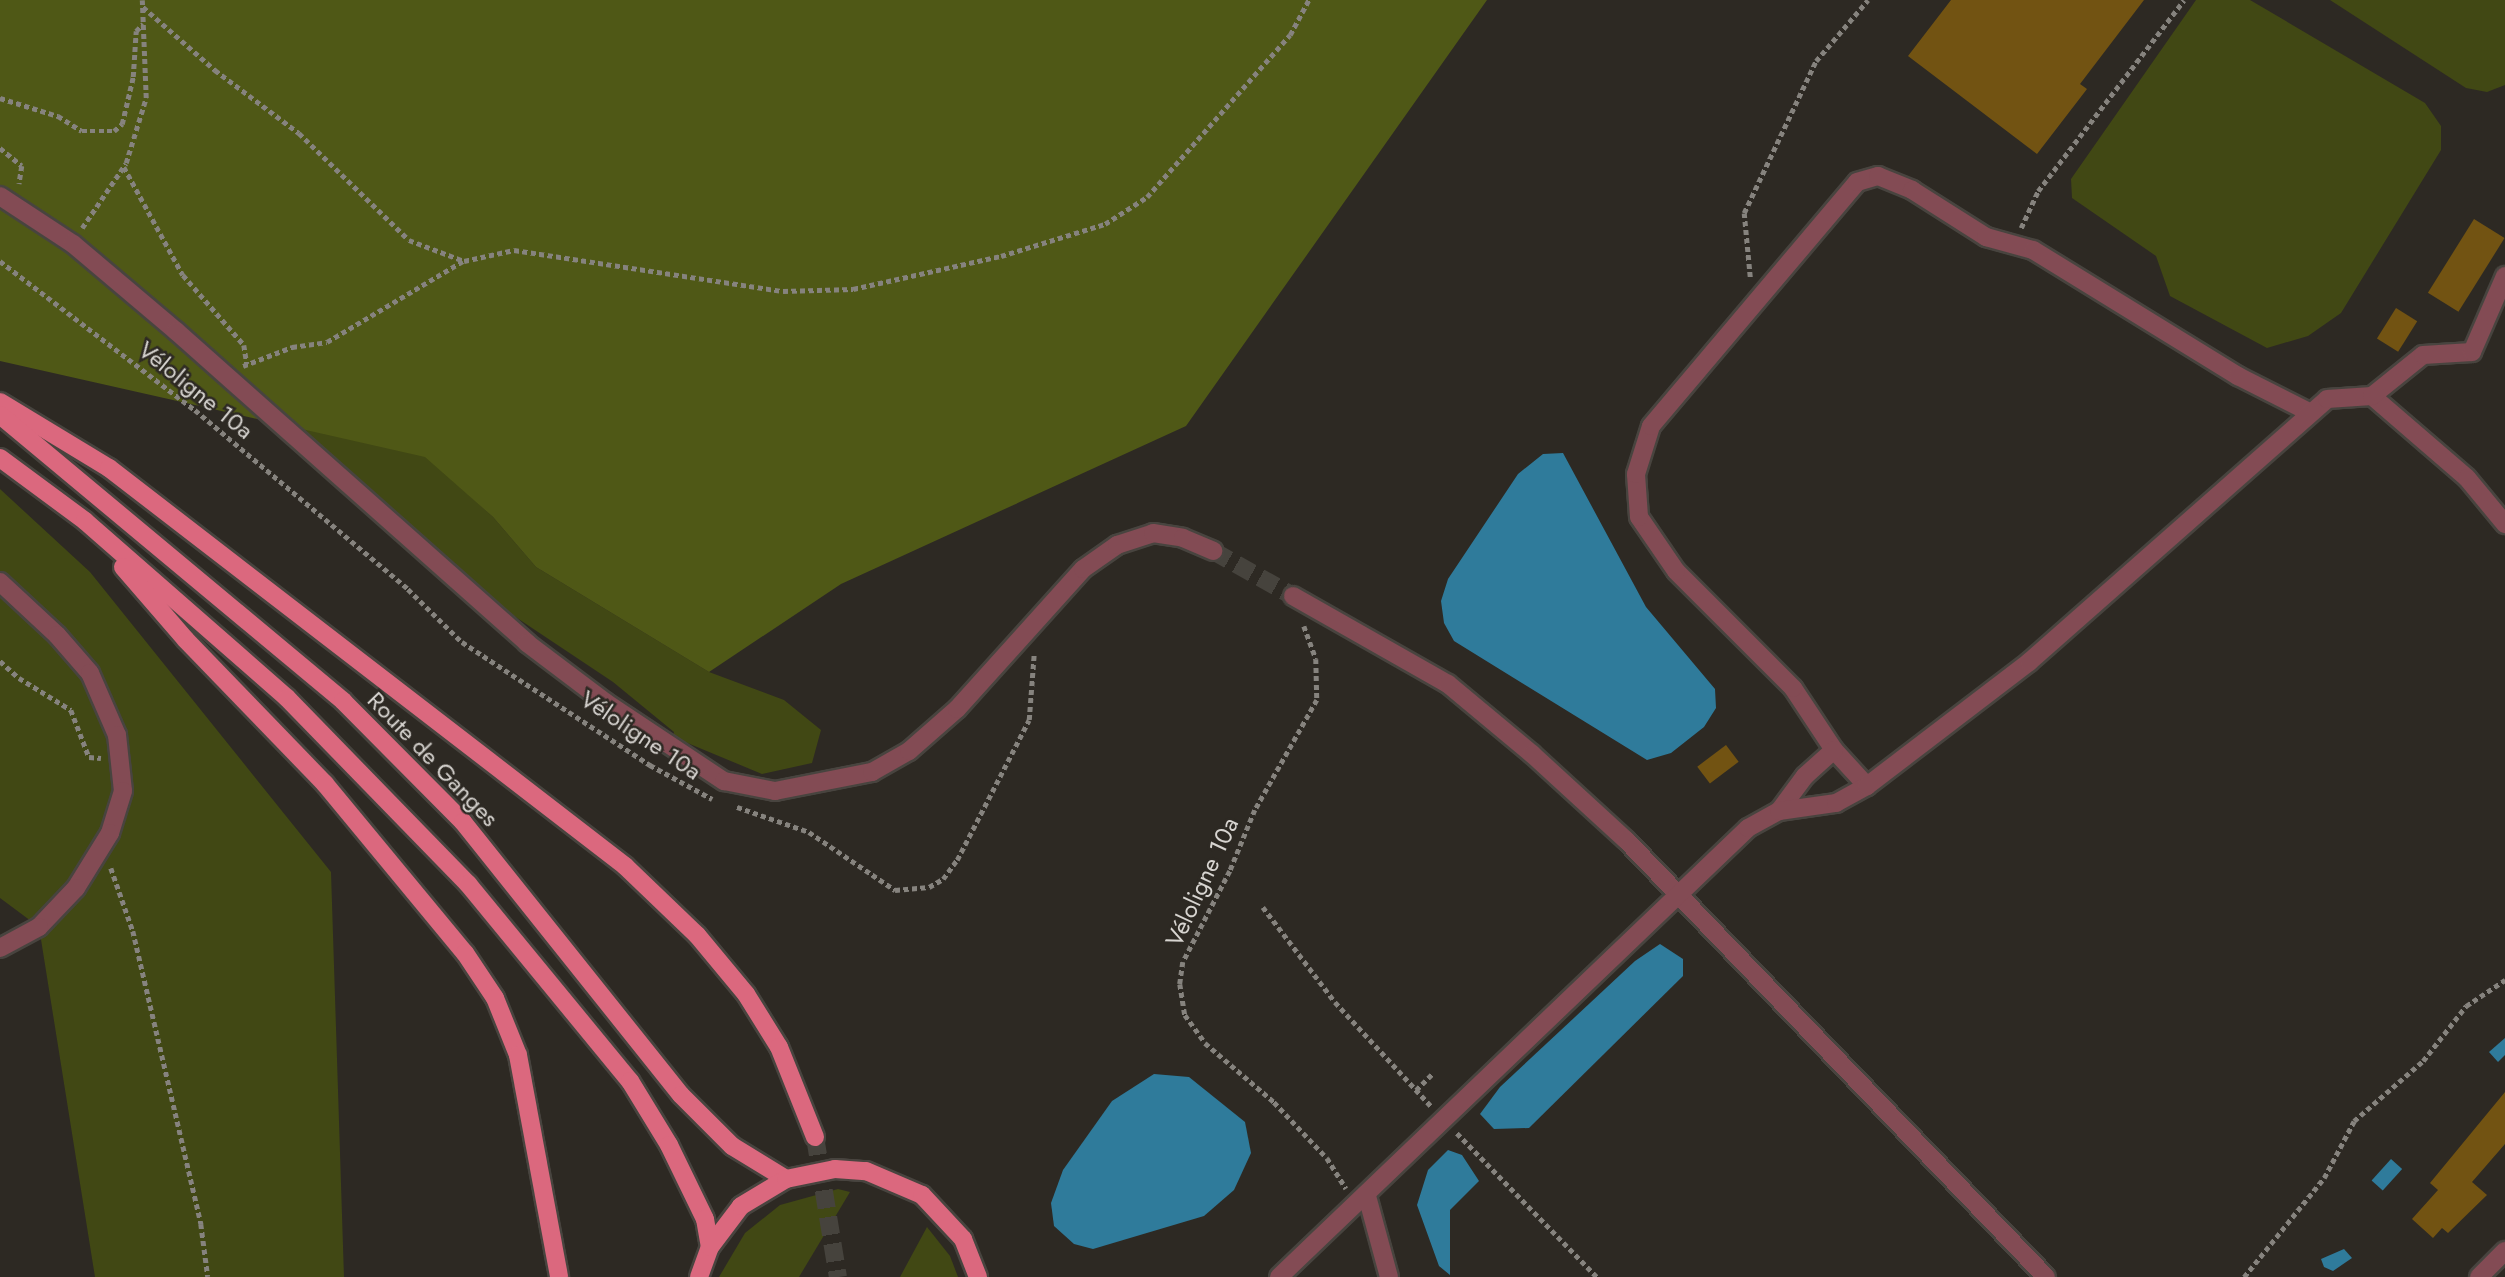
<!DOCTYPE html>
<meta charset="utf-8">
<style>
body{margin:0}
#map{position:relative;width:2505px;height:1277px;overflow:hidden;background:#2d2923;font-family:Jost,sans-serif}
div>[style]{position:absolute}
.green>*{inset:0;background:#414814}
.forest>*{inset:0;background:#4f5816}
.water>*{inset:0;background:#2f7b9b;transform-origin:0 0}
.building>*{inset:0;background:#725312;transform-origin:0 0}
.minor-tunnel>*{height:18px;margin-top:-9px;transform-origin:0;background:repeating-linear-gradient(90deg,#46433d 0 18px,transparent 0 27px)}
.major-tunnel>*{height:18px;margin-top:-9px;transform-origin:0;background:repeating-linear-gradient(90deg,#46433d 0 18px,transparent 0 27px)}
.path>*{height:4.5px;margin-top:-2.25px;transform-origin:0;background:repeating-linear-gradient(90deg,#86837e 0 5px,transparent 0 8.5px)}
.roads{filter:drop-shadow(2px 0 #48443f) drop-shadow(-2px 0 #48443f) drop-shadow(0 2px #48443f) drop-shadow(0 -2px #48443f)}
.minor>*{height:18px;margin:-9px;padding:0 9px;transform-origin:9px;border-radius:9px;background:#834b54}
.major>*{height:18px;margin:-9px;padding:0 9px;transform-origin:9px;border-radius:9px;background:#db687e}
span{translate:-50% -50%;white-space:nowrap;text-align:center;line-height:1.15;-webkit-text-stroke:5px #2d2923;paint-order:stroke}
.street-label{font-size:24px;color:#d7d4d0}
</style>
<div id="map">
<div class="green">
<div style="clip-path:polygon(2196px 0,2250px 0,2425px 103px,2441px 126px,2441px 150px,2341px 313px,2308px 336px,2267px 348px,2170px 296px,2156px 256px,2072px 198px,2071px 179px)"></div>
<div style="clip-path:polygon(2330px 0,2505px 0,2505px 85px,2487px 92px,2466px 88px)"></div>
<div style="clip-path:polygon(28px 93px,493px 517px,536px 567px,709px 672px,784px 700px,821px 730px,812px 763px,762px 774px,673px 737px,674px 732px,613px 682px,499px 606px,290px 422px)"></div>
<div style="clip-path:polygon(0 489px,90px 572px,331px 872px,344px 1277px,95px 1277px,39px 927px,0 898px)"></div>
<div style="clip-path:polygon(838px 1189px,850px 1192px,799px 1277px,719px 1277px,745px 1233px,780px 1205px)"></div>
<div style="clip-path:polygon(927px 1227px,950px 1256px,958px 1277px,900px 1277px)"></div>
</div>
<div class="forest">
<div style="clip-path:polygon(0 0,1487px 0,1186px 426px,841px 584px,709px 672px,536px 567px,493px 517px,425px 457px,0 361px)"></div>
</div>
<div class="water">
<div style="clip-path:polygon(1563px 453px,1646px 607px,1715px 689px,1716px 708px,1704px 727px,1671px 753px,1647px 760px,1454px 641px,1444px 623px,1441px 601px,1448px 579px,1518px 474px,1543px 454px)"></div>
<div style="clip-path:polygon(1660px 944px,1683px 959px,1683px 976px,1529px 1128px,1494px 1129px,1480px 1114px,1500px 1087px,1635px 961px)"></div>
<div style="clip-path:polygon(2505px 1038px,2505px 1055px,2498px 1062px,2489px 1052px)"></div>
<div style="clip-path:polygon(1154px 1074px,1189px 1077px,1245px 1122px,1251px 1153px,1234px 1190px,1204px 1216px,1093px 1249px,1074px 1244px,1054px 1226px,1051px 1203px,1063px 1170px,1112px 1101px)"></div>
<div style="clip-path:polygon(1448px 1150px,1462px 1155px,1479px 1181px,1450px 1210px,1450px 1275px,1439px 1266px,1417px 1205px,1428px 1170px)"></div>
<div style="left:2391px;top:1159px;width:15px;height:29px;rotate:42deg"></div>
<div style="clip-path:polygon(2344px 1249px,2352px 1258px,2333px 1271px,2324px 1267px,2321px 1259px)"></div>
</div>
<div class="building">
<div style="clip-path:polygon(1951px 0,2144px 0,2080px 84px,2087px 89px,2037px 154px,1908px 56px)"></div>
<div style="left:2474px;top:219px;width:36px;height:87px;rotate:32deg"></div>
<div style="left:2396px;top:308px;width:25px;height:36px;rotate:32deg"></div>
<div style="left:1726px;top:745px;width:21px;height:36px;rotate:53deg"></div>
<div style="clip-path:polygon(2505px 1092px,2505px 1144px,2472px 1182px,2487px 1195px,2448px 1233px,2442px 1228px,2433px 1238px,2412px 1219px,2438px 1190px,2430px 1183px)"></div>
</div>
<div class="minor-tunnel">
<div style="left:1213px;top:551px;width:92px;rotate:29.4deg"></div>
</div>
<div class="major-tunnel">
<div style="left:815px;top:1137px;width:142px;rotate:80.7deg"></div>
</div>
<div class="path">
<div style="left:143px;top:7px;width:96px;rotate:41.2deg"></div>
<div style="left:215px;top:70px;width:105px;rotate:36.9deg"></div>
<div style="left:299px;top:133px;width:153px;rotate:44.2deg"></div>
<div style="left:409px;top:240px;width:59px;rotate:20.9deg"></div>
<div style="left:464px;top:261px;width:51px;rotate:-12.4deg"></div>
<div style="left:514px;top:250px;width:272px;rotate:8.7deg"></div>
<div style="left:783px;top:291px;width:70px;rotate:-1.6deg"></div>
<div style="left:853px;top:289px;width:152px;rotate:-12.6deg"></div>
<div style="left:1001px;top:256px;width:109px;rotate:-17.1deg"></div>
<div style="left:1105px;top:224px;width:50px;rotate:-32.7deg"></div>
<div style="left:1147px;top:197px;width:216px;rotate:-48.6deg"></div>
<div style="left:1290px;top:35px;width:40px;rotate:-62deg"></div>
<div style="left:0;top:98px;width:61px;rotate:17.2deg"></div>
<div style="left:58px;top:116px;width:28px;rotate:32deg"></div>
<div style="left:82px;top:131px;width:32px"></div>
<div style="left:114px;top:131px;width:11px;rotate:-41deg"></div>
<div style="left:122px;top:124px;width:48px;rotate:-76.8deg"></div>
<div style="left:133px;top:77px;width:46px;rotate:-86.3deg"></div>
<div style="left:136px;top:31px;width:10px;rotate:-45deg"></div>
<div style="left:0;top:148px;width:28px;rotate:39deg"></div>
<div style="left:22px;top:166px;width:18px;rotate:99deg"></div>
<div style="left:124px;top:167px;width:123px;rotate:61.4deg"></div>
<div style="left:183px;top:275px;width:93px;rotate:48.9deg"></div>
<div style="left:244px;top:345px;width:19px;rotate:81deg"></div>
<div style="left:82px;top:228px;width:78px;rotate:-55.9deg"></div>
<div style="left:126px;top:163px;width:68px;rotate:-72.9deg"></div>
<div style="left:146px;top:98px;width:98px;rotate:-92.3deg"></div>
<div style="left:2021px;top:228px;width:41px;rotate:-65.3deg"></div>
<div style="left:2038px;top:191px;width:240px;rotate:-52.6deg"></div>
<div style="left:0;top:261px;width:245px;rotate:37.4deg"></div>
<div style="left:195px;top:410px;width:278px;rotate:40deg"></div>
<div style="left:408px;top:589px;width:76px;rotate:44.5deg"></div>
<div style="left:462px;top:642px;width:225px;rotate:33.2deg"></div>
<div style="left:650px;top:765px;width:71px;rotate:28.7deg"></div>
<div style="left:1750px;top:277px;width:64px;rotate:-95.4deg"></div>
<div style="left:1744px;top:213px;width:168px;rotate:-64.7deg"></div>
<div style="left:1816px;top:61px;width:80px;rotate:-49.6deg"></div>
<div style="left:243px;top:366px;width:53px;rotate:-21.2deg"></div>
<div style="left:292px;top:347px;width:35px;rotate:-8deg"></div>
<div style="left:327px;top:342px;width:158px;rotate:-30.8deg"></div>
<div style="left:1304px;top:626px;width:35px;rotate:70deg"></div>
<div style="left:1316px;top:659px;width:41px;rotate:88.6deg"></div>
<div style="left:1317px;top:700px;width:126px;rotate:119.4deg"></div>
<div style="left:1255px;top:810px;width:66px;rotate:112.3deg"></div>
<div style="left:1230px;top:871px;width:102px;rotate:117.3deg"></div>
<div style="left:1183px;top:962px;width:22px;rotate:98deg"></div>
<div style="left:1180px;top:984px;width:31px;rotate:81deg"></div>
<div style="left:1185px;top:1015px;width:34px;rotate:54deg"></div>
<div style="left:1205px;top:1043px;width:91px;rotate:40.5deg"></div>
<div style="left:1274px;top:1102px;width:77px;rotate:46.6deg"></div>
<div style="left:1327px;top:1158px;width:36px;rotate:58deg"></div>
<div style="left:0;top:661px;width:25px;rotate:42deg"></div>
<div style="left:19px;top:678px;width:61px;rotate:31.6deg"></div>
<div style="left:71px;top:710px;width:50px;rotate:69deg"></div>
<div style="left:89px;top:757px;width:12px;rotate:5deg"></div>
<div style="left:737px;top:807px;width:76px;rotate:19.1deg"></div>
<div style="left:809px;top:832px;width:104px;rotate:34deg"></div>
<div style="left:895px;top:890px;width:34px;rotate:-5deg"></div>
<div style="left:929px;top:887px;width:16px;rotate:-30deg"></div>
<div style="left:943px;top:879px;width:24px;rotate:-54deg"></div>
<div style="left:957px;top:860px;width:157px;rotate:-62.8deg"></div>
<div style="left:1029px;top:720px;width:66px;rotate:-85.7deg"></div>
<div style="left:111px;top:868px;width:67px;rotate:70.8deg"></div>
<div style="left:133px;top:931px;width:301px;rotate:76.9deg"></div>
<div style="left:201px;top:1224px;width:53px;rotate:82.5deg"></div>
<div style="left:1263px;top:907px;width:119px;rotate:52.8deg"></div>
<div style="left:1335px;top:1002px;width:143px;rotate:47.3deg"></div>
<div style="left:1416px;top:1090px;width:24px;rotate:-45deg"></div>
<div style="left:1457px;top:1133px;width:201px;rotate:45.8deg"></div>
<div style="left:2244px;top:1277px;width:127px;rotate:-51.1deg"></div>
<div style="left:2324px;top:1178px;width:64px;rotate:-62.2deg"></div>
<div style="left:2354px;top:1121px;width:91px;rotate:-41deg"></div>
<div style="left:2423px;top:1061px;width:70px;rotate:-52deg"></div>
<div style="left:2466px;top:1006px;width:47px;rotate:-33.7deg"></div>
</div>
<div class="roads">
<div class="minor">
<div style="left:0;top:196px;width:87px;rotate:33.3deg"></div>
<div style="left:73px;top:244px;width:135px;rotate:40.2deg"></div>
<div style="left:176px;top:331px;width:470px;rotate:41.6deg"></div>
<div style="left:527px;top:643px;width:98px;rotate:37.1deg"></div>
<div style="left:605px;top:702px;width:143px;rotate:33.6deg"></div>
<div style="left:724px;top:781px;width:52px;rotate:11.1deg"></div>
<div style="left:775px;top:791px;width:99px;rotate:-11.1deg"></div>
<div style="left:872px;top:772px;width:43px;rotate:-29.6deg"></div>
<div style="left:909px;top:751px;width:64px;rotate:-41.2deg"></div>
<div style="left:957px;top:709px;width:188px;rotate:-48deg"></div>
<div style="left:1083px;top:569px;width:42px;rotate:-35.2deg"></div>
<div style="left:1117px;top:545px;width:38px;rotate:-18deg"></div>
<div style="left:1153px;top:533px;width:30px;rotate:9deg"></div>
<div style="left:1183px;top:538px;width:33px;rotate:23deg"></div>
<div style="left:2372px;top:396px;width:125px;rotate:40.8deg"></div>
<div style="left:2467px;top:478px;width:60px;rotate:50.4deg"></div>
<div style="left:0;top:582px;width:78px;rotate:42.9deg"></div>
<div style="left:57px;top:635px;width:50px;rotate:49deg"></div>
<div style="left:90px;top:673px;width:68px;rotate:66.5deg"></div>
<div style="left:117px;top:735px;width:56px;rotate:83.9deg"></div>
<div style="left:123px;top:791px;width:44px;rotate:107.2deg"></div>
<div style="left:110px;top:833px;width:65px;rotate:121.7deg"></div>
<div style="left:76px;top:888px;width:54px;rotate:133.5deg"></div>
<div style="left:39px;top:927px;width:44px;rotate:151.7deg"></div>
<div style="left:1293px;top:596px;width:178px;rotate:29.6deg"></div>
<div style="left:1448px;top:684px;width:109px;rotate:39.8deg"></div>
<div style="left:1532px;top:754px;width:127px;rotate:42.5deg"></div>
<div style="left:1626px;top:840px;width:606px;rotate:46.14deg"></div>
<div style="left:1867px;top:786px;width:49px;rotate:-132.5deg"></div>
<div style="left:1834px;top:750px;width:74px;rotate:-123.5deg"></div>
<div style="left:1793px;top:688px;width:165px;rotate:-135deg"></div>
<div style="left:1676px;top:571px;width:65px;rotate:-124.4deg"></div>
<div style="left:1639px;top:517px;width:43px;rotate:-94deg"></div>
<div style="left:1636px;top:474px;width:50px;rotate:-72.6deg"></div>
<div style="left:1651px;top:426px;width:319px;rotate:-49.8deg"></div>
<div style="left:1857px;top:182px;width:22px;rotate:-16deg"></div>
<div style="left:1878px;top:176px;width:37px;rotate:22deg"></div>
<div style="left:1912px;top:190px;width:88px;rotate:32.4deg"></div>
<div style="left:1986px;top:237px;width:49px;rotate:15.5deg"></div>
<div style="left:2033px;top:250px;width:241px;rotate:31.6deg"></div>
<div style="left:2238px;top:376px;width:80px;rotate:26.9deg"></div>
<div style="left:1779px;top:811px;width:44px;rotate:-53.4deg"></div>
<div style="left:1805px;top:776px;width:39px;rotate:-42deg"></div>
<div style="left:1367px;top:1196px;width:84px;rotate:74.8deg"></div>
<div style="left:1279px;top:1277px;width:649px;rotate:-43.75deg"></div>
<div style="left:1748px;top:828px;width:35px;rotate:-29deg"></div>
<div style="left:1779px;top:811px;width:58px;rotate:-8deg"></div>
<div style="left:1836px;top:803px;width:35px;rotate:-29deg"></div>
<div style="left:1867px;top:786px;width:204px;rotate:-37.4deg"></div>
<div style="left:2029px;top:662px;width:397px;rotate:-41.4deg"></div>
<div style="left:2327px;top:399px;width:45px;rotate:-3.8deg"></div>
<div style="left:2372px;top:396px;width:65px;rotate:-38.8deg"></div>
<div style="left:2423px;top:355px;width:49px;rotate:-3.5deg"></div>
<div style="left:2472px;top:352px;width:83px;rotate:-66.5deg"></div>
<div style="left:2479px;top:1277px;width:37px;rotate:-45deg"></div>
</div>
<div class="major">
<div style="left:0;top:402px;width:127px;rotate:31.2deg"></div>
<div style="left:109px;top:468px;width:652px;rotate:37.64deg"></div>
<div style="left:625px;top:866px;width:100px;rotate:43.8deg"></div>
<div style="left:697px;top:935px;width:77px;rotate:50.3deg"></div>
<div style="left:746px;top:994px;width:62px;rotate:58.1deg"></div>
<div style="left:779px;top:1047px;width:97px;rotate:68.2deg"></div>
<div style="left:0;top:415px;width:447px;rotate:39.8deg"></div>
<div style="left:343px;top:701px;width:170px;rotate:45.2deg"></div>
<div style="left:463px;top:822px;width:349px;rotate:51.4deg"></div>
<div style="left:681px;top:1095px;width:72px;rotate:45deg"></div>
<div style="left:732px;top:1146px;width:63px;rotate:31.4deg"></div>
<div style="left:0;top:458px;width:106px;rotate:36.5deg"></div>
<div style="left:85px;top:521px;width:269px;rotate:41.2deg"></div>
<div style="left:287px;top:698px;width:260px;rotate:45.8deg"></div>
<div style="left:468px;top:884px;width:255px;rotate:50.6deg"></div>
<div style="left:630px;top:1081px;width:75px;rotate:58.6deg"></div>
<div style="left:669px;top:1145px;width:82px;rotate:64.1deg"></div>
<div style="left:705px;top:1219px;width:28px;rotate:80deg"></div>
<div style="left:123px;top:567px;width:96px;rotate:49.2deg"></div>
<div style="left:186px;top:640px;width:200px;rotate:46deg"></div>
<div style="left:325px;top:784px;width:219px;rotate:50.4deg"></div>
<div style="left:465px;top:953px;width:54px;rotate:56.3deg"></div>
<div style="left:495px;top:998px;width:61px;rotate:68deg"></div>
<div style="left:518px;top:1055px;width:226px;rotate:79.5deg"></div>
<div style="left:699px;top:1277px;width:32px;rotate:-70deg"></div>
<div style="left:710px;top:1247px;width:51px;rotate:-52.9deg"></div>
<div style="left:741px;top:1206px;width:52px;rotate:-31deg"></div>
<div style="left:786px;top:1179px;width:50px;rotate:-11.5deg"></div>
<div style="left:835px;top:1169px;width:31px;rotate:4deg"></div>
<div style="left:866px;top:1171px;width:61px;rotate:23.2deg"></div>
<div style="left:922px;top:1195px;width:60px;rotate:47deg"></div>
<div style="left:963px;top:1239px;width:41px;rotate:68.5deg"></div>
</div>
</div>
<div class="street-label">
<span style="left:196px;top:390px;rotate:39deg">Véloligne 10a</span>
<span style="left:641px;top:735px;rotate:34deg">Véloligne 10a</span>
<span style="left:433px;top:759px;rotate:46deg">Route de Ganges</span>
<span style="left:1202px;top:882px;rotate:-65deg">Véloligne 10a</span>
</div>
</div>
